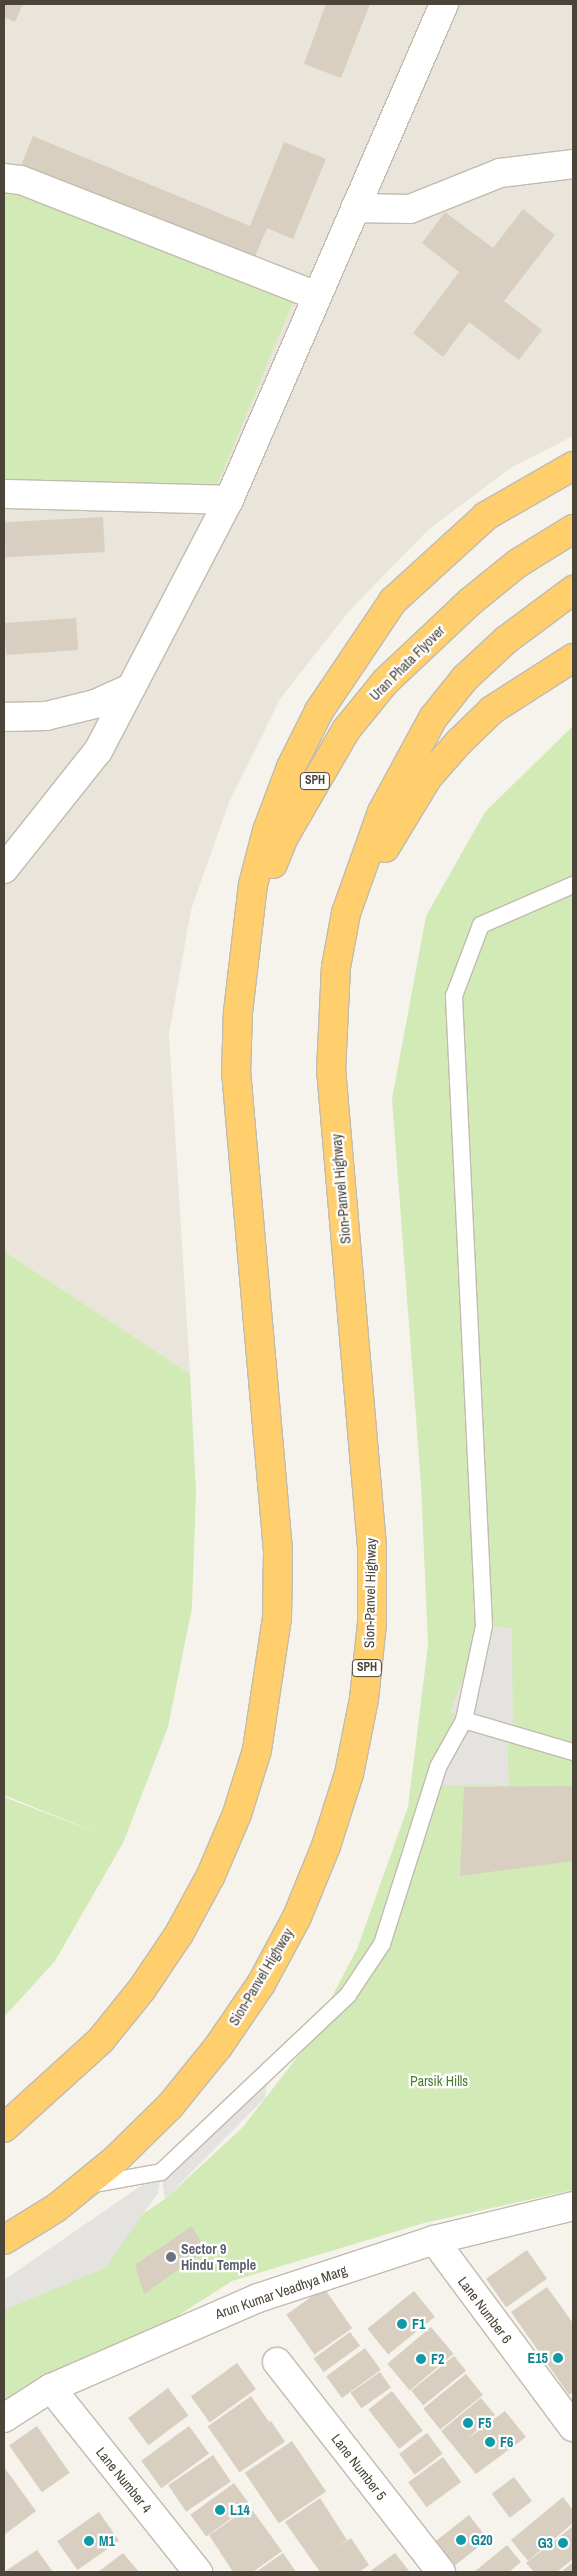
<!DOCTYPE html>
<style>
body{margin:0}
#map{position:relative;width:577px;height:2576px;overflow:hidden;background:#f6f3ec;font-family:"Archivo Narrow",sans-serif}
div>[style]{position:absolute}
.residential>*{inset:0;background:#eae5da}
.green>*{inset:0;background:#d2eab5}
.parking>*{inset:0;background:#e5e3e0}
.building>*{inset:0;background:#d8cfc1;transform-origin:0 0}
.roads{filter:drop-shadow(1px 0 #c2bbae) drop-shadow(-1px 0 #c2bbae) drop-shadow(0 1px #c2bbae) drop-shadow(0 -1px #c2bbae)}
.service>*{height:16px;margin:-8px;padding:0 8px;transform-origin:8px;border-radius:8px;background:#fff}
.minor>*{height:28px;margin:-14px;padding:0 14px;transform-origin:14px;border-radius:14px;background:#fff}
.tertiary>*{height:28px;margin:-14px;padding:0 14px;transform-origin:14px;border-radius:14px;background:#fff}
.motorway>*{height:28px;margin:-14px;padding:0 14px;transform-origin:14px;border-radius:14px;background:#ffcf6e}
.dots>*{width:14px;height:14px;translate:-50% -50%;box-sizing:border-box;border:2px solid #fff;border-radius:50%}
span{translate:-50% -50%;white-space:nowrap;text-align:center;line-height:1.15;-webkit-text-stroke:4.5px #fff;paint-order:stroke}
.shield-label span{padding:1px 4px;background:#fff;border:1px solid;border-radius:4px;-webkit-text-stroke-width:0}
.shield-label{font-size:12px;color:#4b4439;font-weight:700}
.street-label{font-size:14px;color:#4b4439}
.park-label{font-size:14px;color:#4a7f2a}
.worship-label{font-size:14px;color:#5b616d;font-weight:700}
.left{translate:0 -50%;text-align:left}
.culture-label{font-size:14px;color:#0d838f;font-weight:700}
.right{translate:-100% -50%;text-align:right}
.frame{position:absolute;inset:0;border:5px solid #4b4439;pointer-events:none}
</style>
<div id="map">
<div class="residential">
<div style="clip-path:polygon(4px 4px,573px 4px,573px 436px,512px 467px,429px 529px,350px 610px,280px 699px,229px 802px,191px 910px,169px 1034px,190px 1374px,4px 1251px)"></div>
</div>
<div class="green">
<div style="clip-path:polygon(4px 187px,295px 297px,217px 485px,4px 481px)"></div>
<div style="clip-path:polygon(573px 726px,573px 2190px,424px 2223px,232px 2281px,4px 2428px,4px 2306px,165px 2199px,242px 2128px,306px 2046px,357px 1949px,408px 1807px,428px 1645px,421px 1484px,392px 1099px,426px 916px,485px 812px)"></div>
<div style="clip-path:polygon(4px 1251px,190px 1374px,196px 1492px,192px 1608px,168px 1727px,123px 1843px,55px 1961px,4px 2017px,4px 1797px,103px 1835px,4px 1795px)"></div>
</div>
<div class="parking">
<div style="clip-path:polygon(484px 1626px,512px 1628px,513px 1734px,507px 1733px,509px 1786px,432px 1785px,464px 1720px,505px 1731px,450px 1712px)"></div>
<div style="clip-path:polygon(268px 2068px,265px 2098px,165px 2199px,161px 2174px,158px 2193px,105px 2268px,4px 2310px,4px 2280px,161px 2172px)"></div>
</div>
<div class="building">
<div style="clip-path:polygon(4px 4px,23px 4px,15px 22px,4px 17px)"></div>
<div style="clip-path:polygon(326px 4px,370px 4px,341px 78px,304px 64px)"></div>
<div style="clip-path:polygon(33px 136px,250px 226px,284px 142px,326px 159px,293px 239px,267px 228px,251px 266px,19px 170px)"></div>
<div style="clip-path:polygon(523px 209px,555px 235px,504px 301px,542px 330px,519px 360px,469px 322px,443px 357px,413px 333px,459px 272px,422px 243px,445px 212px,493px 248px)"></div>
<div style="left:103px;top:517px;width:35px;height:99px;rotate:87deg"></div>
<div style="left:76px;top:618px;width:32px;height:72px;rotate:86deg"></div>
<div style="clip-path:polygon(573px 1786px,573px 1861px,460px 1876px,464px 1787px)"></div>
<div style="clip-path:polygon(192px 2226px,206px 2250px,144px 2294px,135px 2265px)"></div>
<div style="left:527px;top:2250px;width:35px;height:50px;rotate:55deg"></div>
<div style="clip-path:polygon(547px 2287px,573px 2323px,573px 2392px,569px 2395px,511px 2312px)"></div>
<div style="left:324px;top:2288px;width:49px;height:46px;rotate:55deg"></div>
<div style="left:414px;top:2291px;width:33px;height:60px;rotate:51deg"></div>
<div style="left:431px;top:2327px;width:35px;height:57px;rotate:50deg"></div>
<div style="left:350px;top:2332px;width:17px;height:45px;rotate:54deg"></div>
<div style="left:365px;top:2348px;width:27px;height:48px;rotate:54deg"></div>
<div style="left:454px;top:2356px;width:19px;height:55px;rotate:51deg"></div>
<div style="left:237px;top:2363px;width:32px;height:57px;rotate:54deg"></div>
<div style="left:380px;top:2372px;width:19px;height:36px;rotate:55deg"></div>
<div style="left:466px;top:2374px;width:27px;height:55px;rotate:51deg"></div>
<div style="left:168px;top:2388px;width:34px;height:50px;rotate:53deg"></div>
<div style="left:392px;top:2391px;width:50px;height:30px;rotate:52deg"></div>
<div style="left:251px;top:2396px;width:32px;height:53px;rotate:55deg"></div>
<div style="clip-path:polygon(481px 2398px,495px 2415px,466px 2440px,505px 2411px,526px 2437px,476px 2474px,441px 2431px)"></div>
<div style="left:271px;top:2421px;width:25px;height:55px;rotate:56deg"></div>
<div style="left:37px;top:2426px;width:57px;height:34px;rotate:55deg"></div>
<div style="left:189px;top:2426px;width:34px;height:59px;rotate:54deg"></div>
<div style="left:427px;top:2433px;width:26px;height:35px;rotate:53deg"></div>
<div style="left:292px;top:2441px;width:61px;height:57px;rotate:56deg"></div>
<div style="left:213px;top:2455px;width:32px;height:54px;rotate:56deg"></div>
<div style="left:443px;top:2457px;width:31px;height:43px;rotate:54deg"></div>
<div style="clip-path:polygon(4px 2467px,36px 2511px,4px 2535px)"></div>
<div style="left:514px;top:2477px;width:30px;height:28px;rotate:53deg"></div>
<div style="left:234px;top:2483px;width:27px;height:54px;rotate:54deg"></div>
<div style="clip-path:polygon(563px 2497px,573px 2510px,573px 2523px,528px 2561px,511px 2540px)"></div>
<div style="clip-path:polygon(320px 2498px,347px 2540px,331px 2551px,351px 2538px,369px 2565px,359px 2572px,320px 2572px,285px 2522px)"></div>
<div style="clip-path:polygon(250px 2507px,282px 2551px,253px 2572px,233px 2572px,209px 2535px)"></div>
<div style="left:99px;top:2512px;width:35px;height:51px;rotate:55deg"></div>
<div style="left:469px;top:2515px;width:31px;height:43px;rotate:52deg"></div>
<div style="clip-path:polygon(573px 2526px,573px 2559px,557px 2572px,534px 2572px,526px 2563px)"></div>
<div style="clip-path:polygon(507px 2545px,521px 2562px,509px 2572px,474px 2572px)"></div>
<div style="clip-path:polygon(37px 2550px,53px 2572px,4px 2572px)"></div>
<div style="clip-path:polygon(123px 2553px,139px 2572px,98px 2572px)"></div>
<div style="clip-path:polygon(283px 2553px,296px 2572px,256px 2572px)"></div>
<div style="clip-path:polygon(395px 2553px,410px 2572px,369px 2572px)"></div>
<div style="clip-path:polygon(573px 2562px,573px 2572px,561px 2572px)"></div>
</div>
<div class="roads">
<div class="service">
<div style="left:464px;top:1720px;width:114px;rotate:16.4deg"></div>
<div style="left:90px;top:2185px;width:72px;rotate:-10.4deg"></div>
<div style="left:161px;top:2172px;width:257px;rotate:-43.4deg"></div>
<div style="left:348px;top:1995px;width:61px;rotate:-56.3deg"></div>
<div style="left:382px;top:1944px;width:186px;rotate:-72.4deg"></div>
<div style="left:438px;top:1767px;width:54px;rotate:-61deg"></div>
<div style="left:464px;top:1720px;width:96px;rotate:-78deg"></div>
<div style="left:484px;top:1626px;width:631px;rotate:-92.73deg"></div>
<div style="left:454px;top:996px;width:76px;rotate:-69.2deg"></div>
<div style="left:481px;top:925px;width:100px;rotate:-23.5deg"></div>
</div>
<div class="minor">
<div style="left:4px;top:178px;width:17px;rotate:7deg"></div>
<div style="left:21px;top:180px;width:318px;rotate:21.4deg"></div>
<div style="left:355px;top:208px;width:55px;rotate:1deg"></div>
<div style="left:410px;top:209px;width:97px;rotate:-21.8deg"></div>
<div style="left:500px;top:173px;width:74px;rotate:-7deg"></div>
<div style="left:4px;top:494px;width:225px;rotate:1.5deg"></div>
<div style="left:4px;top:717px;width:42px;rotate:-1.4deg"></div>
<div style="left:46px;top:716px;width:50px;rotate:-13.8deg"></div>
<div style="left:95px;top:704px;width:39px;rotate:-24deg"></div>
<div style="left:131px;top:688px;width:212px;rotate:-62.5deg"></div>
<div style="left:229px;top:500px;width:541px;rotate:-66.56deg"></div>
<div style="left:4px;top:869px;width:151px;rotate:-51.5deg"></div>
<div style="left:98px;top:751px;width:71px;rotate:-62.4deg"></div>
<div style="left:434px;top:2240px;width:233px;rotate:53.4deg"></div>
<div style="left:277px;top:2362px;width:266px;rotate:52deg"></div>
<div style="left:51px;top:2388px;width:236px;rotate:51.4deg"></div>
</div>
<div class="tertiary">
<div style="left:4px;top:2418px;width:56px;rotate:-32.6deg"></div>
<div style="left:51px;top:2388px;width:226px;rotate:-23.5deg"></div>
<div style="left:258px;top:2298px;width:185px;rotate:-18.2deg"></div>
<div style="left:434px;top:2240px;width:143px;rotate:-13.7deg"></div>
</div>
<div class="motorway">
<div style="left:385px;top:848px;width:83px;rotate:-58.8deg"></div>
<div style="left:428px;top:777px;width:47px;rotate:-48.5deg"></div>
<div style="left:459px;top:742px;width:46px;rotate:-44.1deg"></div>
<div style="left:492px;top:710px;width:96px;rotate:-32.7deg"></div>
<div style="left:273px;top:864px;width:29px;rotate:-68deg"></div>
<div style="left:284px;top:837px;width:124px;rotate:-59.9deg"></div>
<div style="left:346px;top:730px;width:63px;rotate:-50.8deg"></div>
<div style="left:386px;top:681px;width:117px;rotate:-43.3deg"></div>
<div style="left:471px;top:601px;width:60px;rotate:-39deg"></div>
<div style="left:518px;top:563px;width:65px;rotate:-31.7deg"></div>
<div style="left:4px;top:2128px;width:130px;rotate:-42.2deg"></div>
<div style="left:100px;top:2041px;width:67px;rotate:-51.1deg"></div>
<div style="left:142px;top:1989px;width:66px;rotate:-56.1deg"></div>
<div style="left:179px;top:1934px;width:67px;rotate:-61.5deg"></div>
<div style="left:211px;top:1875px;width:66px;rotate:-66.9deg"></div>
<div style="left:237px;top:1814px;width:67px;rotate:-72.6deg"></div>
<div style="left:257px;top:1750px;width:134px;rotate:-81.4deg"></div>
<div style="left:277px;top:1618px;width:67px;rotate:-89.1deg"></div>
<div style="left:278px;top:1551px;width:479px;rotate:-95deg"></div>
<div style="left:236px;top:1074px;width:62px;rotate:-88.2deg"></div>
<div style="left:238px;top:1012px;width:128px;rotate:-83.3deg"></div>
<div style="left:253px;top:885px;width:56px;rotate:-75.5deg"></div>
<div style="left:267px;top:831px;width:68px;rotate:-69.4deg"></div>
<div style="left:291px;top:767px;width:63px;rotate:-63.4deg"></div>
<div style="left:319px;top:711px;width:133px;rotate:-56.1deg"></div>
<div style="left:393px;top:601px;width:126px;rotate:-42.4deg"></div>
<div style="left:486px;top:516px;width:100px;rotate:-29.9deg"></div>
<div style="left:4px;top:2240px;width:61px;rotate:-31.6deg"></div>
<div style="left:56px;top:2208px;width:77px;rotate:-39.2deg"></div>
<div style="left:116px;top:2159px;width:76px;rotate:-44.5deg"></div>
<div style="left:170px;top:2106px;width:76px;rotate:-50.9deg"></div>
<div style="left:218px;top:2047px;width:76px;rotate:-55.7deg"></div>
<div style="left:261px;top:1984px;width:76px;rotate:-61.8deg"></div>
<div style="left:297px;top:1917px;width:77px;rotate:-67.8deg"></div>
<div style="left:326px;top:1846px;width:76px;rotate:-72.3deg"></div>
<div style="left:349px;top:1774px;width:76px;rotate:-78.7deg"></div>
<div style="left:364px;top:1699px;width:76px;rotate:-84deg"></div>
<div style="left:372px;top:1623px;width:76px;rotate:-90deg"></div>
<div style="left:372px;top:1547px;width:477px;rotate:-94.9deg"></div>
<div style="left:331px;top:1072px;width:105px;rotate:-87.3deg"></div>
<div style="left:336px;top:967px;width:55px;rotate:-79.5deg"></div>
<div style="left:346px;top:913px;width:107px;rotate:-70.4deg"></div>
<div style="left:382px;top:812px;width:107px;rotate:-61.5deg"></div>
<div style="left:433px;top:718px;width:51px;rotate:-51.3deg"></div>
<div style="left:465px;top:678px;width:56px;rotate:-42.8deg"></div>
<div style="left:506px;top:640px;width:84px;rotate:-36.7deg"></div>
</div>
</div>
<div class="dots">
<div style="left:171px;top:2257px;background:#6b7280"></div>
<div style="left:402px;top:2324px;background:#0f9aa8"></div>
<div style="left:558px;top:2358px;background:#0f9aa8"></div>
<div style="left:421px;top:2359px;background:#0f9aa8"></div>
<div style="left:468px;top:2423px;background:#0f9aa8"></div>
<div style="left:490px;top:2442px;background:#0f9aa8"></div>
<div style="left:220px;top:2510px;background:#0f9aa8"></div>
<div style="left:461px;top:2540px;background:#0f9aa8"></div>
<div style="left:89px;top:2541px;background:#0f9aa8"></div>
<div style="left:563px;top:2543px;background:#0f9aa8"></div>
</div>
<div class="shield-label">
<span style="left:315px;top:781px">SPH</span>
<span style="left:367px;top:1668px">SPH</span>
</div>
<div class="street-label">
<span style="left:407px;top:663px;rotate:-45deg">Uran Phata Flyover</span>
<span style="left:341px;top:1189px;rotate:-95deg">Sion-Panvel Highway</span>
<span style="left:370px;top:1593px;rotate:-89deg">Sion-Panvel Highway</span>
<span style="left:261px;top:1977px;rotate:-59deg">Sion-Panvel Highway</span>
<span style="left:281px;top:2292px;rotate:-19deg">Arun Kumar Veadhya Marg</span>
<span style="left:485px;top:2310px;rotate:53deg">Lane Number 6</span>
<span style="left:359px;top:2467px;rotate:52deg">Lane Number 5</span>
<span style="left:124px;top:2480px;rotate:51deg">Lane Number 4</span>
</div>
<div class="park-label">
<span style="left:439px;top:2081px">Parsik Hills</span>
</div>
<div class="worship-label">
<span class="left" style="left:181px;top:2257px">Sector 9<br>Hindu Temple</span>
</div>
<div class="culture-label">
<span class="left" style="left:412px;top:2324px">F1</span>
<span class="right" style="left:548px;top:2358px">E15</span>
<span class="left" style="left:431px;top:2359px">F2</span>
<span class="left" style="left:478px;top:2423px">F5</span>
<span class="left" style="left:500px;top:2442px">F6</span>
<span class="left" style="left:230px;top:2510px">L14</span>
<span class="left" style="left:471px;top:2540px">G20</span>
<span class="left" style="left:99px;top:2541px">M1</span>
<span class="right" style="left:553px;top:2543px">G3</span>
</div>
<div class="frame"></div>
</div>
